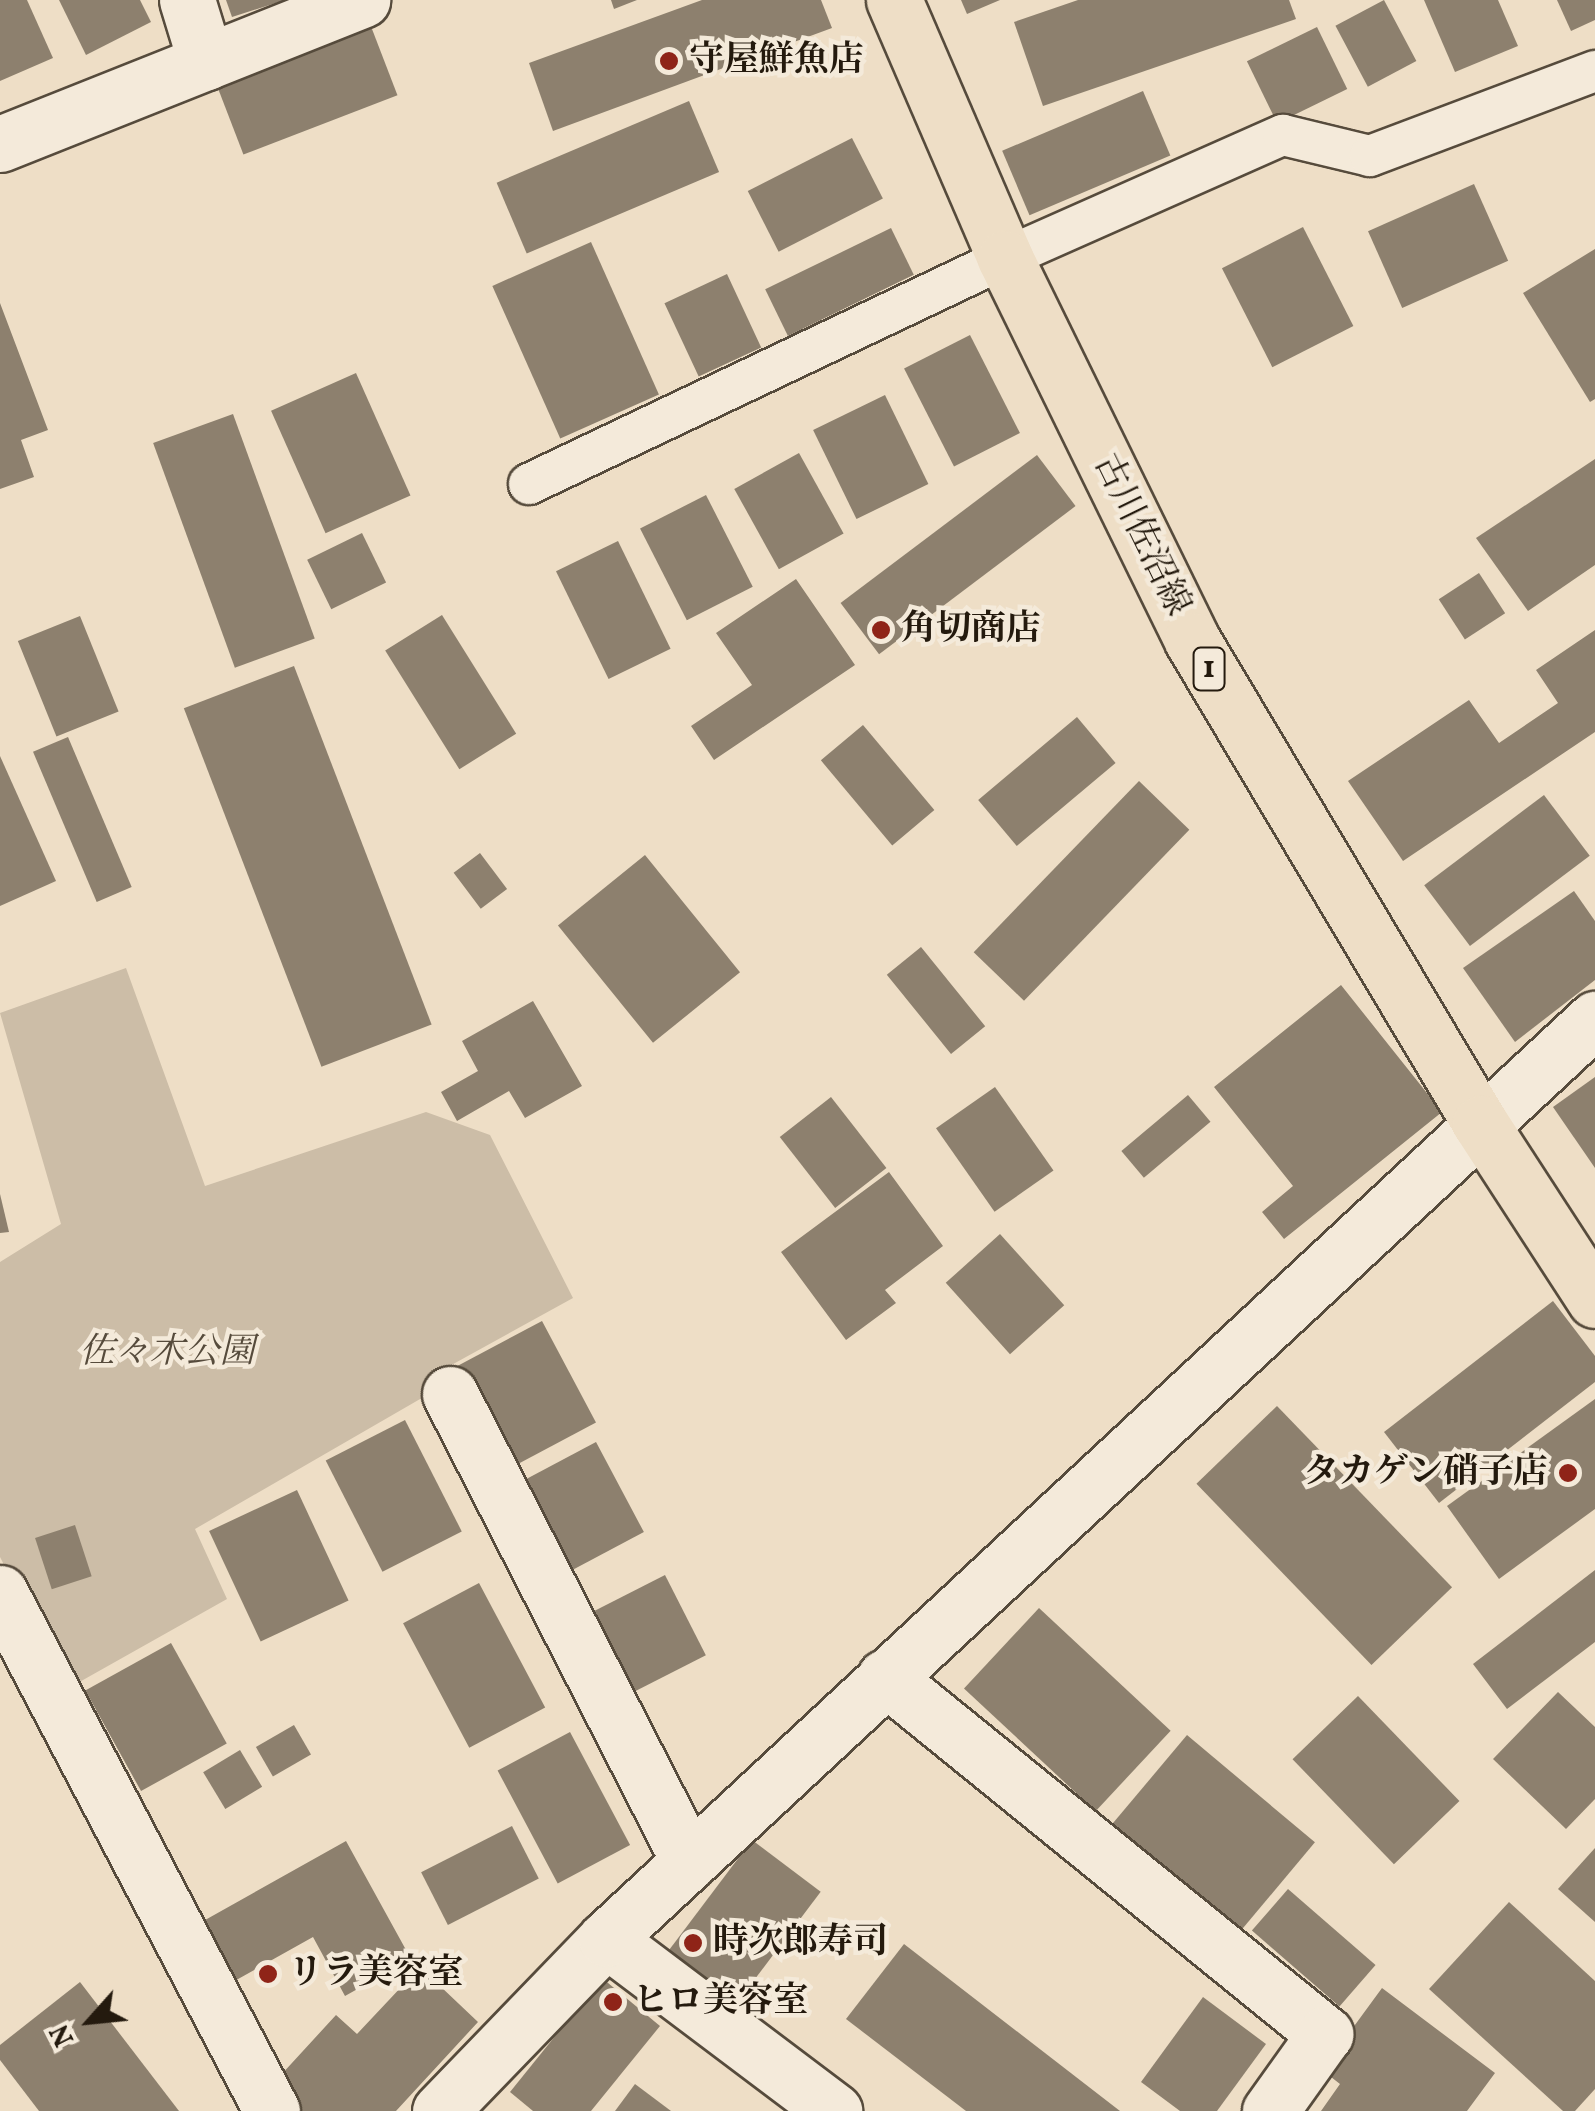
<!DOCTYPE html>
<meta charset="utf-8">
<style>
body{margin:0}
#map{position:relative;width:1595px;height:2111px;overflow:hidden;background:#eedec6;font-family:Vollkorn,"Noto Serif JP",serif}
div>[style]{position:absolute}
.green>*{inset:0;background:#ccbda7}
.building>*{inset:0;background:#8d806e;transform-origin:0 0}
.roads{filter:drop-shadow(2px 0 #564b3c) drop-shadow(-2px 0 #564b3c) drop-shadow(0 2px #564b3c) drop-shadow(0 -2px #564b3c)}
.lane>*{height:40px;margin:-20px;padding:0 20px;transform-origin:20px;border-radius:20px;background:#f4eada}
.street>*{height:55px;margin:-27.5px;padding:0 27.5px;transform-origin:27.5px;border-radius:27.5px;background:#f4eada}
.primary>*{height:55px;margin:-27.5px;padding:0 27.5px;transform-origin:27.5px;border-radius:27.5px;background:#eedec6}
.dots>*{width:28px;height:28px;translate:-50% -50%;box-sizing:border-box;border:5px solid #f4eada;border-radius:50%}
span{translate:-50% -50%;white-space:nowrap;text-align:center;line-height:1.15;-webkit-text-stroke:9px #f4eada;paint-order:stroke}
.shield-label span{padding:2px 8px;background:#f4eada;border:2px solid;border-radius:8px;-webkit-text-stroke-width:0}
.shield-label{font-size:32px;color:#241a0e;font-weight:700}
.poi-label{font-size:35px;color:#241a0e;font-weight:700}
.left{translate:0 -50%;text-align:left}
.right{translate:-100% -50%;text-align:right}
.street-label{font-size:35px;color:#241a0e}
.park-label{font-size:35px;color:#564b3c;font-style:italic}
.north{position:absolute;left:40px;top:1971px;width:100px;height:100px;-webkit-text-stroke:8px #f4eada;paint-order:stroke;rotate:243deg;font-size:28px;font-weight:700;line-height:40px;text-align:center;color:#241a0e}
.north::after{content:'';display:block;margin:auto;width:35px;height:45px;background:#241a0e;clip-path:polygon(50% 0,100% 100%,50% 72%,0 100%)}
</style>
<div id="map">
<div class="green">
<div style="clip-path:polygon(126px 968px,205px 1186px,426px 1112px,490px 1135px,573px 1298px,446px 1368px,453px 1380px,195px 1529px,227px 1599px,67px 1689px,0 1557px,0 1262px,61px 1224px,0 1013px)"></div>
</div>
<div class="building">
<div style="clip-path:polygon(0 0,27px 0,53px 58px,0 81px)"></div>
<div style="clip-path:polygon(59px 0,140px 0,151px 22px,86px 55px)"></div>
<div style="clip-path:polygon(226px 0,282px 0,282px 1px,232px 17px)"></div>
<div style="clip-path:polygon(611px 0,637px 0,614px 9px)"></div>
<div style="clip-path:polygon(702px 0,821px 0,832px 28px,553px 131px,529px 63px)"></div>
<div style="clip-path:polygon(961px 0,1000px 0,967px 14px)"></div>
<div style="clip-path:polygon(1078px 0,1289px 0,1296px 19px,1043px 106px,1014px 22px)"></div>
<div style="left:1384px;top:0;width:69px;height:55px;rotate:62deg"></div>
<div style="clip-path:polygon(1424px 0,1498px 0,1518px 46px,1455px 72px)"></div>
<div style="clip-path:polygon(1557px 0,1595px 0,1595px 20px,1571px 31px)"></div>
<div style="left:367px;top:16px;width:85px;height:165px;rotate:69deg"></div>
<div style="left:1317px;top:27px;width:69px;height:78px;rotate:64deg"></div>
<div style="left:1143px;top:91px;width:70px;height:153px;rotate:67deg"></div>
<div style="left:689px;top:101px;width:77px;height:209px;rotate:67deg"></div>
<div style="left:852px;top:138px;width:68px;height:117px;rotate:63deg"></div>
<div style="left:1474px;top:184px;width:84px;height:116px;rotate:66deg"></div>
<div style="left:1303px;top:227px;width:111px;height:91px;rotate:63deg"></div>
<div style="left:891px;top:228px;width:52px;height:140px;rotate:64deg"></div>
<div style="left:591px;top:242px;width:167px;height:108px;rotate:66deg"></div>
<div style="clip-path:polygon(1595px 249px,1595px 399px,1590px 402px,1523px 293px)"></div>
<div style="left:727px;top:274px;width:81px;height:69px;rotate:65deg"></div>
<div style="clip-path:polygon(0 303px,48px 430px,21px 440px,34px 477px,0 489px)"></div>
<div style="left:970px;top:335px;width:110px;height:74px;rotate:63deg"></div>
<div style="left:356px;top:373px;width:134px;height:93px;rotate:66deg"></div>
<div style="left:885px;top:395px;width:99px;height:80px;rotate:64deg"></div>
<div style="left:233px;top:414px;width:239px;height:85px;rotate:70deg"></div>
<div style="left:799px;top:453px;width:92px;height:74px;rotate:61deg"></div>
<div style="left:1037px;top:455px;width:64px;height:246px;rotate:53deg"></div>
<div style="clip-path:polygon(1595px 459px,1595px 565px,1528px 611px,1476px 538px)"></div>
<div style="left:706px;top:495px;width:103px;height:74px;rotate:63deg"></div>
<div style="left:362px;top:533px;width:55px;height:61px;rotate:64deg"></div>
<div style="left:618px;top:541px;width:120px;height:69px;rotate:64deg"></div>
<div style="left:1479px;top:573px;width:48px;height:48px;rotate:57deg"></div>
<div style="clip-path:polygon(796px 579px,855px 665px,714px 760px,691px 726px,752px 685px,716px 633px)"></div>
<div style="left:442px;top:615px;width:140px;height:67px;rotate:58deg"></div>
<div style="left:80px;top:616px;width:103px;height:67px;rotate:68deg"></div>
<div style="clip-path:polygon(1595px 630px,1595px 732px,1403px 861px,1348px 781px,1469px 700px,1499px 743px,1558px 703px,1536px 670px)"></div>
<div style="left:294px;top:666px;width:384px;height:118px;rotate:69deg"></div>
<div style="left:1077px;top:717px;width:60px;height:129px;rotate:50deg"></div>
<div style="left:863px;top:725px;width:111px;height:55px;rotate:50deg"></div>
<div style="left:68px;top:737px;width:163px;height:38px;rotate:67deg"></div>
<div style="clip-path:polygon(0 756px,56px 881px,0 906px)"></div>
<div style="left:1139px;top:781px;width:70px;height:238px;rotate:44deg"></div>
<div style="left:1544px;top:795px;width:76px;height:150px;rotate:53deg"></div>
<div style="left:480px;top:853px;width:45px;height:33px;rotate:53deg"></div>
<div style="left:645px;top:855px;width:151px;height:112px;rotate:51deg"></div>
<div style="clip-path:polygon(1574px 891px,1595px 921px,1595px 980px,1515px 1042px,1463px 968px)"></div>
<div style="left:921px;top:947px;width:102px;height:44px;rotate:51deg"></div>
<div style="clip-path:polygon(1341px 985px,1442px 1112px,1284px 1239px,1262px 1212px,1293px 1186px,1214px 1087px)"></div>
<div style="clip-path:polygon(533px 1001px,582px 1086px,525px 1118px,509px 1091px,457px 1121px,441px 1092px,478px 1071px,462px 1041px)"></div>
<div style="clip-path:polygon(1595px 1077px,1595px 1168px,1553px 1107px)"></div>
<div style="left:995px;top:1087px;width:102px;height:72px;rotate:55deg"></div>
<div style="left:1188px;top:1095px;width:35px;height:87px;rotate:50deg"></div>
<div style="left:831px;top:1097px;width:90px;height:65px;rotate:52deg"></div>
<div style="clip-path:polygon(889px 1172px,943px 1246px,885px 1290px,896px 1303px,846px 1340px,781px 1252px)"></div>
<div style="clip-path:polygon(0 1194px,9px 1232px,0 1233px)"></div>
<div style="left:1000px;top:1234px;width:96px;height:73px;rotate:48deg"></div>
<div style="clip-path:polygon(1553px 1301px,1595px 1356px,1595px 1382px,1439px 1503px,1384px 1432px)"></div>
<div style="left:542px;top:1321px;width:115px;height:98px;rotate:62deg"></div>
<div style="clip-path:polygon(1595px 1399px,1595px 1509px,1499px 1579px,1447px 1506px)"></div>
<div style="left:1277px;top:1406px;width:252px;height:112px;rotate:46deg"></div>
<div style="left:405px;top:1420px;width:125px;height:89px;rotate:63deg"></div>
<div style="left:596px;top:1442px;width:102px;height:89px;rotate:62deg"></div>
<div style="left:297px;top:1490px;width:122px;height:97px;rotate:65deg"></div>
<div style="left:75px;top:1525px;width:54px;height:42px;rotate:72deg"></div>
<div style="clip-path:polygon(1595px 1570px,1595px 1642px,1507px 1709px,1473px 1664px)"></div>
<div style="left:665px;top:1575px;width:90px;height:91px;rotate:63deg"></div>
<div style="left:479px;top:1583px;width:141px;height:86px;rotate:62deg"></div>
<div style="left:1039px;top:1608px;width:180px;height:110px;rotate:43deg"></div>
<div style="left:171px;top:1643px;width:115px;height:98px;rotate:61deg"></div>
<div style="clip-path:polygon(1558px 1692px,1595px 1727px,1595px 1799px,1566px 1829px,1493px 1759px)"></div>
<div style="left:1358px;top:1696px;width:146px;height:91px;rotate:46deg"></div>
<div style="left:294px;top:1725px;width:34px;height:44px;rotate:60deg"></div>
<div style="left:570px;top:1732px;width:128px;height:82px;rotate:62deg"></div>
<div style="left:1187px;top:1735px;width:167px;height:116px;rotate:40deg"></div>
<div style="left:240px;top:1750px;width:43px;height:43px;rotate:59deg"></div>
<div style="left:512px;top:1826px;width:59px;height:102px;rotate:63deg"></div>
<div style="left:752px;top:1840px;width:86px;height:150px;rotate:37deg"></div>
<div style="clip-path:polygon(346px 1841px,411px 1959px,345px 1996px,313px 1937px,231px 1983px,198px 1924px)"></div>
<div style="clip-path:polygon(1595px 1848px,1595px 1922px,1558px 1889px)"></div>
<div style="left:1288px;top:1889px;width:116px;height:55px;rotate:41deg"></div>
<div style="clip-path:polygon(1509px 1902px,1595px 1981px,1595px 2089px,1575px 2111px,1563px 2111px,1429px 1989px)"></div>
<div style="clip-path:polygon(904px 1944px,1120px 2111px,966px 2111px,846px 2019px)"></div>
<div style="clip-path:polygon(420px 1967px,478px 2022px,396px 2111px,294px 2111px,269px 2088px,336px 2015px,357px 2034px)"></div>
<div style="clip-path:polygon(602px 1978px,660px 2026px,591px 2111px,533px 2111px,510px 2092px)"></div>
<div style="clip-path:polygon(80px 1982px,179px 2111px,39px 2111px,0 2060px,0 2045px)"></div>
<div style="clip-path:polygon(1382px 1988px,1495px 2073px,1467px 2111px,1321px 2111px,1340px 2084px,1322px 2070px)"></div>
<div style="clip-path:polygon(1203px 1997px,1266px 2044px,1217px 2111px,1180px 2111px,1141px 2082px)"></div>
<div style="clip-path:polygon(635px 2084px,671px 2111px,615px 2111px)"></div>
</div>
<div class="roads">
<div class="lane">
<div style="left:529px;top:484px;width:527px;rotate:-25.4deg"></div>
<div style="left:1005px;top:258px;width:304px;rotate:-23.9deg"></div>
<div style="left:1283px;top:135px;width:89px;rotate:13.6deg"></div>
<div style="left:1370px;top:156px;width:241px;rotate:-20.7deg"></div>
</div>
<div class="street">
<div style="left:187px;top:0;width:65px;rotate:73deg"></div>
<div style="left:0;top:144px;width:390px;rotate:-21.7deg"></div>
<div style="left:450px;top:1394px;width:525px;rotate:62.9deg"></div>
<div style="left:0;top:1593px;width:585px;rotate:62.3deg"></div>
<div style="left:885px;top:1677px;width:567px;rotate:39.05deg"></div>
<div style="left:1325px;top:2034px;width:95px;rotate:125.5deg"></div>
<div style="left:606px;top:1939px;width:286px;rotate:37deg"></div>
<div style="left:440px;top:2111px;width:239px;rotate:-46deg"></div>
<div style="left:606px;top:1939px;width:1351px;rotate:-42.93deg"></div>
</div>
<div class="primary">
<div style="left:894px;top:0;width:281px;rotate:66.7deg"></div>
<div style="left:1005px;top:258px;width:425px;rotate:63.9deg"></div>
<div style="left:1192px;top:640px;width:562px;rotate:59.19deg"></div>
<div style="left:1480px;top:1123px;width:211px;rotate:57deg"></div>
</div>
</div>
<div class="dots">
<div style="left:669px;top:61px;background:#8f2418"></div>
<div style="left:881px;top:630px;background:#8f2418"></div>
<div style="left:1568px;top:1473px;background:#8f2418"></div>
<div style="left:693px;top:1943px;background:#8f2418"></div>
<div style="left:268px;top:1974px;background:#8f2418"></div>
<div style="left:613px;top:2002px;background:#8f2418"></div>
</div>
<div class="shield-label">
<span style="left:1209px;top:669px">1</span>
</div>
<div class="poi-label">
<span class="left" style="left:689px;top:61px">守屋鮮魚店</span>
<span class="left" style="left:901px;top:630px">角切商店</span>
<span class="right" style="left:1548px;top:1473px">タカゲン硝子店</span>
<span class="left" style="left:713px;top:1943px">時次郎寿司</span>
<span class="left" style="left:288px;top:1974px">リラ美容室</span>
<span class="left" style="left:633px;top:2002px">ヒロ美容室</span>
</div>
<div class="street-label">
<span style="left:1141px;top:535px;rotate:64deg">古川佐沼線</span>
</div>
<div class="park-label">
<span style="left:167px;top:1353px">佐々木公園</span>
</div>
<div class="north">N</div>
</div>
